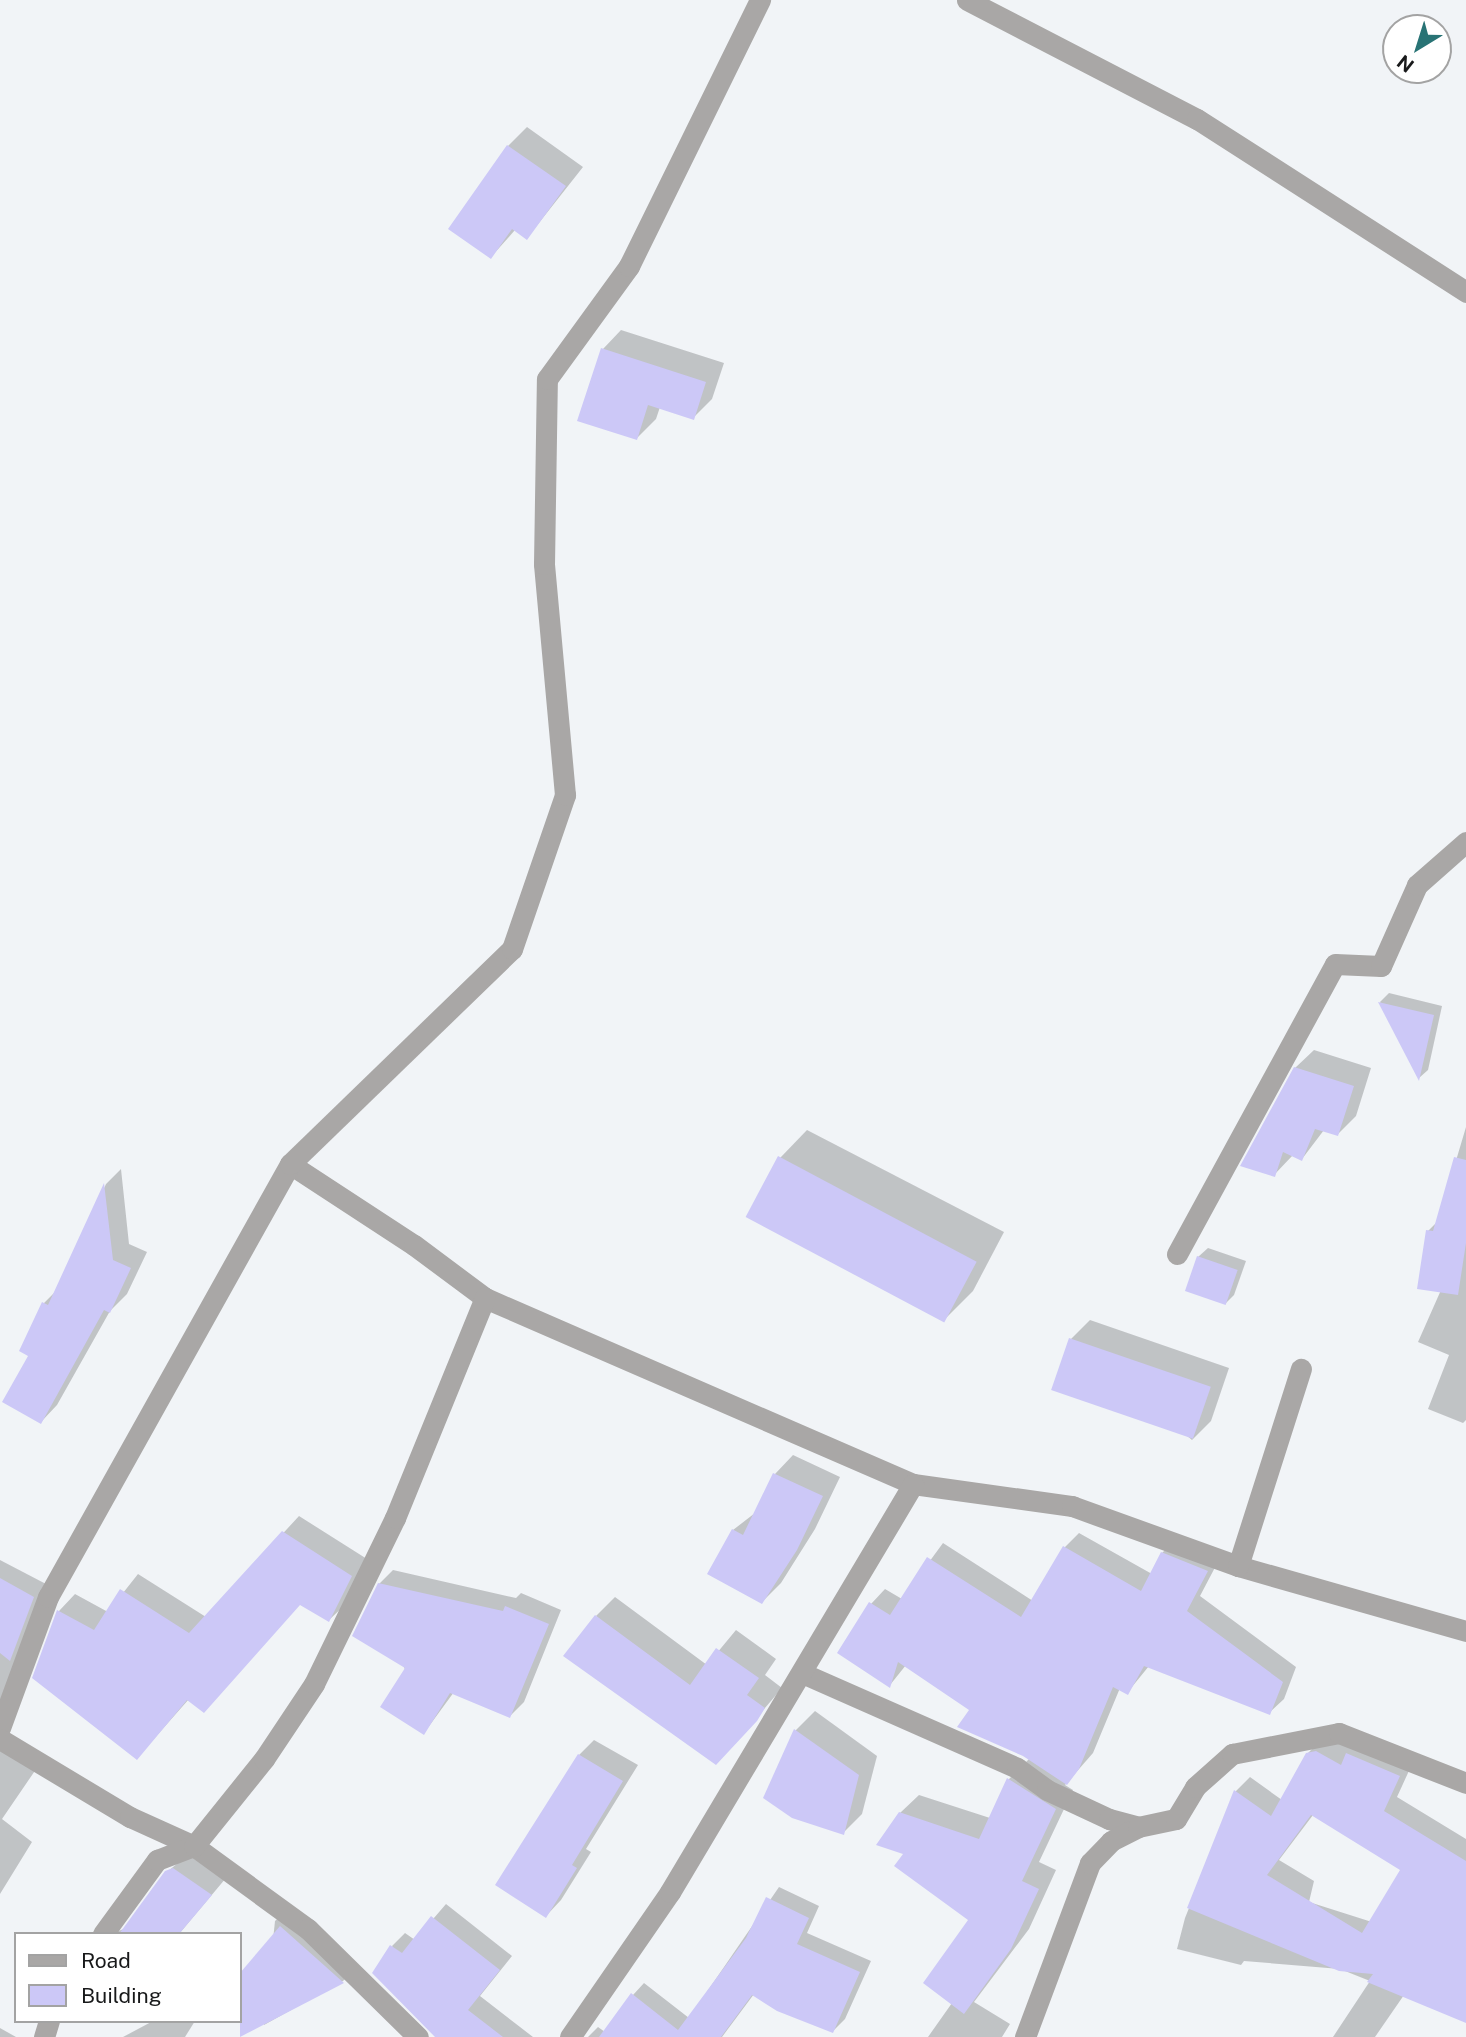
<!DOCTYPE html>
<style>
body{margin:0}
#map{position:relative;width:1466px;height:2037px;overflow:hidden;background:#f1f4f7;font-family:"Public Sans",sans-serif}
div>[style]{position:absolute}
.shadow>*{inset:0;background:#0003}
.building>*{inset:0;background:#ccc8f7;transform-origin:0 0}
.minor>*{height:21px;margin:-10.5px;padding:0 10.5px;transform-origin:10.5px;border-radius:10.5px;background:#a9a7a6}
span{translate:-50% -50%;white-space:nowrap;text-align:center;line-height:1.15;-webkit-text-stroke:5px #fff;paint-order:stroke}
.legend{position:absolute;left:14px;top:1932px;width:228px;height:91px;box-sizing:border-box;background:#fff;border:2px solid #a3a3a3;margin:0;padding:9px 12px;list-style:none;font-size:21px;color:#18191a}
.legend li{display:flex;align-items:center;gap:14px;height:35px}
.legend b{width:35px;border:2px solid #a3a3a3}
.north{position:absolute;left:1382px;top:14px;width:70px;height:70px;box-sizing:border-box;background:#fff;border:2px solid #a3a3a3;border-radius:50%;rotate:218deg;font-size:19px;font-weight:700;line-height:28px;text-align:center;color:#18191a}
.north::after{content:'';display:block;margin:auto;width:24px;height:32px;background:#287375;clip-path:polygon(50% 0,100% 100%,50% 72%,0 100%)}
</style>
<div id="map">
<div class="shadow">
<div style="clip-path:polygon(527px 127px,583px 167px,527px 238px,515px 230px,491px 257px,508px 146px)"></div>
<div style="clip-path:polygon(621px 330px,724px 363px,712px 399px,693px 418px,660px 407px,656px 419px,637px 438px,603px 349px)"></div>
<div style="clip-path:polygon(1389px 993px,1442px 1006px,1428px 1070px,1419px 1078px,1380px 1002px)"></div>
<div style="clip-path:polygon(1314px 1050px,1371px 1068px,1356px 1116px,1338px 1134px,1324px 1130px,1302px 1159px,1293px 1155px,1274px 1175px,1295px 1068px)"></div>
<div style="clip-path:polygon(1466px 1127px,1466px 1420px,1463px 1423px,1428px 1409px,1449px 1355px,1418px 1342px,1441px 1290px,1428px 1231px,1438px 1221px)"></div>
<div style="clip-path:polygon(807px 1130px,1004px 1232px,973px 1291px,945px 1319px,780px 1158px)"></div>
<div style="clip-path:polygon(121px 1169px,129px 1244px,147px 1252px,127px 1294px,110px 1311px,57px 1405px,41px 1422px,30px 1355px,44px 1303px,56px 1291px,106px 1184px)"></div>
<div style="clip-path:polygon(1208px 1248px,1246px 1261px,1234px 1295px,1225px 1304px,1198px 1257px)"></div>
<div style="clip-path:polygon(1090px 1320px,1229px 1368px,1211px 1421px,1192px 1440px,1071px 1339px)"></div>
<div style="clip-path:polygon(793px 1455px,840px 1477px,815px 1529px,781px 1583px,762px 1602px,733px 1530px,755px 1513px,775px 1474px)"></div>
<div style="clip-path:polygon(299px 1516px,367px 1559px,346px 1604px,329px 1620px,301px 1603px,189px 1699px,137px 1758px,34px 1678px,59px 1611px,75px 1594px,108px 1612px,138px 1574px,206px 1617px)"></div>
<div style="clip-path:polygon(1079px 1533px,1152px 1574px,1162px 1553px,1177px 1538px,1221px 1556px,1200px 1596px,1296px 1667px,1284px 1699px,1269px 1713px,1149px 1666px,1127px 1693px,1120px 1688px,1093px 1753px,1065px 1785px,1073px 1790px,1039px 1862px,1056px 1870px,1029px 1929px,974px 2002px,1010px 2024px,1002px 2037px,928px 2037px,952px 2003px,971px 1920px,906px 1853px,900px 1813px,919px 1795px,990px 1818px,1009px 1779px,1029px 1759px,972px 1710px,906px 1665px,890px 1685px,871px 1604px,885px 1589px,902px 1599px,943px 1543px,1033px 1601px,1065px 1547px)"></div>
<div style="clip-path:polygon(0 1560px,46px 1584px,0 1716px)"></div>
<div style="clip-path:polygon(393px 1570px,516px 1598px,521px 1593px,561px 1610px,524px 1702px,510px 1716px,454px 1692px,424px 1733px,379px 1584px)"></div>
<div style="clip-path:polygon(615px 1597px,707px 1665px,736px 1630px,776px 1659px,765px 1675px,782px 1688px,735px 1743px,596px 1616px)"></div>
<div style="clip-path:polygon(815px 1711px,877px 1756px,862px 1814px,843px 1833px,765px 1797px,796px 1730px)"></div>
<div style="clip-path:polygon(0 1727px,43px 1759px,2px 1819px,32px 1842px,0 1894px)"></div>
<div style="clip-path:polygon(1322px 1739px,1413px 1762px,1397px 1797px,1466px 1839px,1466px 1903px,1313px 1815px,1279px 1860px,1314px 1881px,1309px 1902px,1460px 1950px,1466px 1958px,1466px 1982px,1404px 1995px,1375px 2037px,1333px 2037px,1370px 1981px,1340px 1969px,1244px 1961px,1241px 1965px,1177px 1949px,1185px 1918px,1236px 1791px,1250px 1777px,1282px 1800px,1307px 1754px)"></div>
<div style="clip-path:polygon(594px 1740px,638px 1765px,586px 1849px,591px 1852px,561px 1900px,546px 1916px,579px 1755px)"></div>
<div style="clip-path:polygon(190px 1853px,226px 1878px,179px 1934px,111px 1934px,126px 1928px,167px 1872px)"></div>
<div style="clip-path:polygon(779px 1887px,819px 1906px,807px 1933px,871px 1961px,845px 2019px,833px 2031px,754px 1994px,722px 2037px,623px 2037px,633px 1995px,644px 1983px,689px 2018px)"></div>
<div style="clip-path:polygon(446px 1904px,512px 1956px,480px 1996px,533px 2037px,438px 2037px,392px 1946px,405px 1933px,415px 1940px)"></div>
<div style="clip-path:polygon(290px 1907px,357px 1967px,343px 1981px,264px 2025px,275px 1921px)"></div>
<div style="clip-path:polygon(153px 2021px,195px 2021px,185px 2037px,123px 2037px)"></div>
<div style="clip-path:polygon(598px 2027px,612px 2037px,588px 2037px)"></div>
<div style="clip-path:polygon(0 2028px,16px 2037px,0 2037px)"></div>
</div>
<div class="building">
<div style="clip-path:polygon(507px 145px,566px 186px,527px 240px,512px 229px,491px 259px,448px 229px)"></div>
<div style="clip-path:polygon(601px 348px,706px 382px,694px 420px,648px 405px,637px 440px,577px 421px)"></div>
<div style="clip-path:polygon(1378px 1002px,1434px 1015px,1419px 1081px)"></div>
<div style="clip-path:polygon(1294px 1067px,1354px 1086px,1338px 1136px,1315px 1129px,1302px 1161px,1283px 1152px,1275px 1177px,1240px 1166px)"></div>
<div style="left:778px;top:1156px;width:225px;height:69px;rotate:28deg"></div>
<div style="clip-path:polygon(1454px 1157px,1466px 1160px,1466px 1243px,1458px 1295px,1417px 1289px,1426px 1230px,1433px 1231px)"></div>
<div style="clip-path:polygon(104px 1183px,113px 1260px,131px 1268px,110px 1313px,104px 1310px,41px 1424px,2px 1402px,28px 1356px,19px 1351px,42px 1302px,48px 1305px)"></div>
<div style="left:1197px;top:1256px;width:43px;height:37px;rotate:19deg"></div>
<div style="left:1069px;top:1338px;width:150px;height:55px;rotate:19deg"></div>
<div style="clip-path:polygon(773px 1473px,823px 1496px,797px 1550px,762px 1604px,707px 1574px,732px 1529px,743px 1535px)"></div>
<div style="clip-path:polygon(282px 1531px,352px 1576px,329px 1622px,300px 1605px,204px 1713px,187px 1700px,137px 1760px,32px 1678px,57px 1610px,94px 1630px,120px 1589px,189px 1633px)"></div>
<div style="clip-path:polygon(1063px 1546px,1141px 1591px,1161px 1552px,1208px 1571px,1187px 1611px,1283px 1682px,1270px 1715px,1144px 1666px,1128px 1695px,1113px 1687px,1079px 1769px,1067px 1785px,1023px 1756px,957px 1727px,969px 1710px,898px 1662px,890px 1688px,837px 1653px,869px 1602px,890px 1615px,927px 1557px,1021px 1617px)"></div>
<div style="clip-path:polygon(0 1578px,34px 1597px,10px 1661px,0 1653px)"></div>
<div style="clip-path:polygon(378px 1583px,503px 1611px,505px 1606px,549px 1624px,510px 1718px,450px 1693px,424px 1735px,380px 1707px,405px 1668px,352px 1636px)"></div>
<div style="clip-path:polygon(595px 1615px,690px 1685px,716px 1648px,759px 1678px,747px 1695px,765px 1708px,757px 1721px,716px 1765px,563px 1656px)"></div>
<div style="clip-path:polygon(794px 1729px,859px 1775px,844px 1835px,792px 1818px,763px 1798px)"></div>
<div style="clip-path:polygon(evenodd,1316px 1751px,1341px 1765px,1346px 1753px,1400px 1776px,1384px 1811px,1466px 1861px,1466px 2023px,1367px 1982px,1373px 1974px,1339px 1971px,1187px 1908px,1234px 1790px,1271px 1816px,1306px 1753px,1316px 1751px,1311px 1815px,1400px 1870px,1362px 1933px,1267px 1875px,1311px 1815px)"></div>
<div style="clip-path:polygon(578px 1754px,623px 1781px,572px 1865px,577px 1868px,546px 1918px,495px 1885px)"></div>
<div style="clip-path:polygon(1007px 1778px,1056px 1809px,1022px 1881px,1039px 1889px,1011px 1949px,964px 2014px,923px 1983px,968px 1920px,894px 1866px,903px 1854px,876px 1845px,899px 1812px,979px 1839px)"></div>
<div style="clip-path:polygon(173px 1868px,212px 1895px,179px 1934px,119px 1934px,165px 1871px)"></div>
<div style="clip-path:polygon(766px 1897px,809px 1918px,797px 1944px,860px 1972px,833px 2033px,777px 2011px,752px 1995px,721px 2037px,599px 2037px,631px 1993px,678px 2030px,746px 1938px)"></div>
<div style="clip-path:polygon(431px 1916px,500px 1970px,468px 2010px,503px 2037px,435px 2037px,372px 1973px,390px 1945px,402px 1953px)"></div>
<div style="clip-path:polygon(280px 1926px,344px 1983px,240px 2037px,240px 1973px)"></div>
</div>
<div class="minor">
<div style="left:967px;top:0;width:259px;rotate:27.4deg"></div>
<div style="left:1197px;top:119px;width:320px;rotate:32.7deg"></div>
<div style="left:290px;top:1164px;width:148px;rotate:33.2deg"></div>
<div style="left:414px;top:1245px;width:89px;rotate:36.7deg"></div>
<div style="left:485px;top:1298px;width:467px;rotate:23.5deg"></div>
<div style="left:913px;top:1484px;width:161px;rotate:7.9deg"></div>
<div style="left:1072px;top:1506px;width:177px;rotate:19.9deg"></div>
<div style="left:1238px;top:1566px;width:237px;rotate:15.9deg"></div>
<div style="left:1177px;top:1254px;width:330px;rotate:-61.4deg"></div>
<div style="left:1335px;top:964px;width:46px;rotate:2.5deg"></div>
<div style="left:1381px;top:966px;width:89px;rotate:-66deg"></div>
<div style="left:1417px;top:885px;width:65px;rotate:-41.3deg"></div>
<div style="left:1238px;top:1566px;width:207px;rotate:-72.3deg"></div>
<div style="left:802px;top:1673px;width:235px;rotate:23.8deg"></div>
<div style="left:1017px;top:1768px;width:37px;rotate:36deg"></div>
<div style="left:1047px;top:1790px;width:68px;rotate:25.1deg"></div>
<div style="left:1109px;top:1819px;width:30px;rotate:15deg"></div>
<div style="left:0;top:1728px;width:140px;rotate:-69.9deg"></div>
<div style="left:48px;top:1597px;width:496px;rotate:-60.8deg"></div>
<div style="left:290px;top:1164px;width:309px;rotate:-44.1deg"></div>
<div style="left:512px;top:949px;width:163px;rotate:-71deg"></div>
<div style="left:565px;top:795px;width:232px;rotate:-95.2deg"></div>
<div style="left:544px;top:564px;width:185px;rotate:-89.1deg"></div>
<div style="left:547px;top:379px;width:140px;rotate:-54deg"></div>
<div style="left:629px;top:266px;width:297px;rotate:-63.8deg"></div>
<div style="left:0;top:1739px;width:152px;rotate:31deg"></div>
<div style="left:130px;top:1817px;width:70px;rotate:24.4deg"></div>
<div style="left:194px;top:1846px;width:141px;rotate:36.1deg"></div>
<div style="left:308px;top:1929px;width:154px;rotate:44.5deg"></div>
<div style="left:103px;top:1934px;width:92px;rotate:-53.9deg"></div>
<div style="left:157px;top:1860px;width:40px;rotate:-21deg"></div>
<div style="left:194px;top:1846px;width:112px;rotate:-51.2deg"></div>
<div style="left:264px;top:1759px;width:90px;rotate:-56.3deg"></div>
<div style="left:314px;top:1684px;width:185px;rotate:-64deg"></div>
<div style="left:395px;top:1518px;width:238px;rotate:-67.8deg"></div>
<div style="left:44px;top:2037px;width:17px;rotate:-73deg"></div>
<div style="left:570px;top:2037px;width:176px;rotate:-55.4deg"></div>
<div style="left:670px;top:1892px;width:475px;rotate:-59.2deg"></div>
<div style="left:1025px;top:2037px;width:186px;rotate:-69.5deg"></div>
<div style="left:1090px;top:1863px;width:30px;rotate:-46deg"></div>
<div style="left:1111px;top:1841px;width:30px;rotate:-27deg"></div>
<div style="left:1138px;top:1827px;width:39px;rotate:-12deg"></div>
<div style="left:1176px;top:1819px;width:37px;rotate:-59deg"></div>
<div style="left:1195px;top:1787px;width:50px;rotate:-41.7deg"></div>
<div style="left:1232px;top:1754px;width:109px;rotate:-11.1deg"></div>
<div style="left:1339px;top:1733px;width:136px;rotate:21.5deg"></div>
</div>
<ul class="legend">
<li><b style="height:9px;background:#a9a7a6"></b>Road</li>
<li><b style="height:19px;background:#ccc8f7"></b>Building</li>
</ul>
<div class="north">N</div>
</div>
